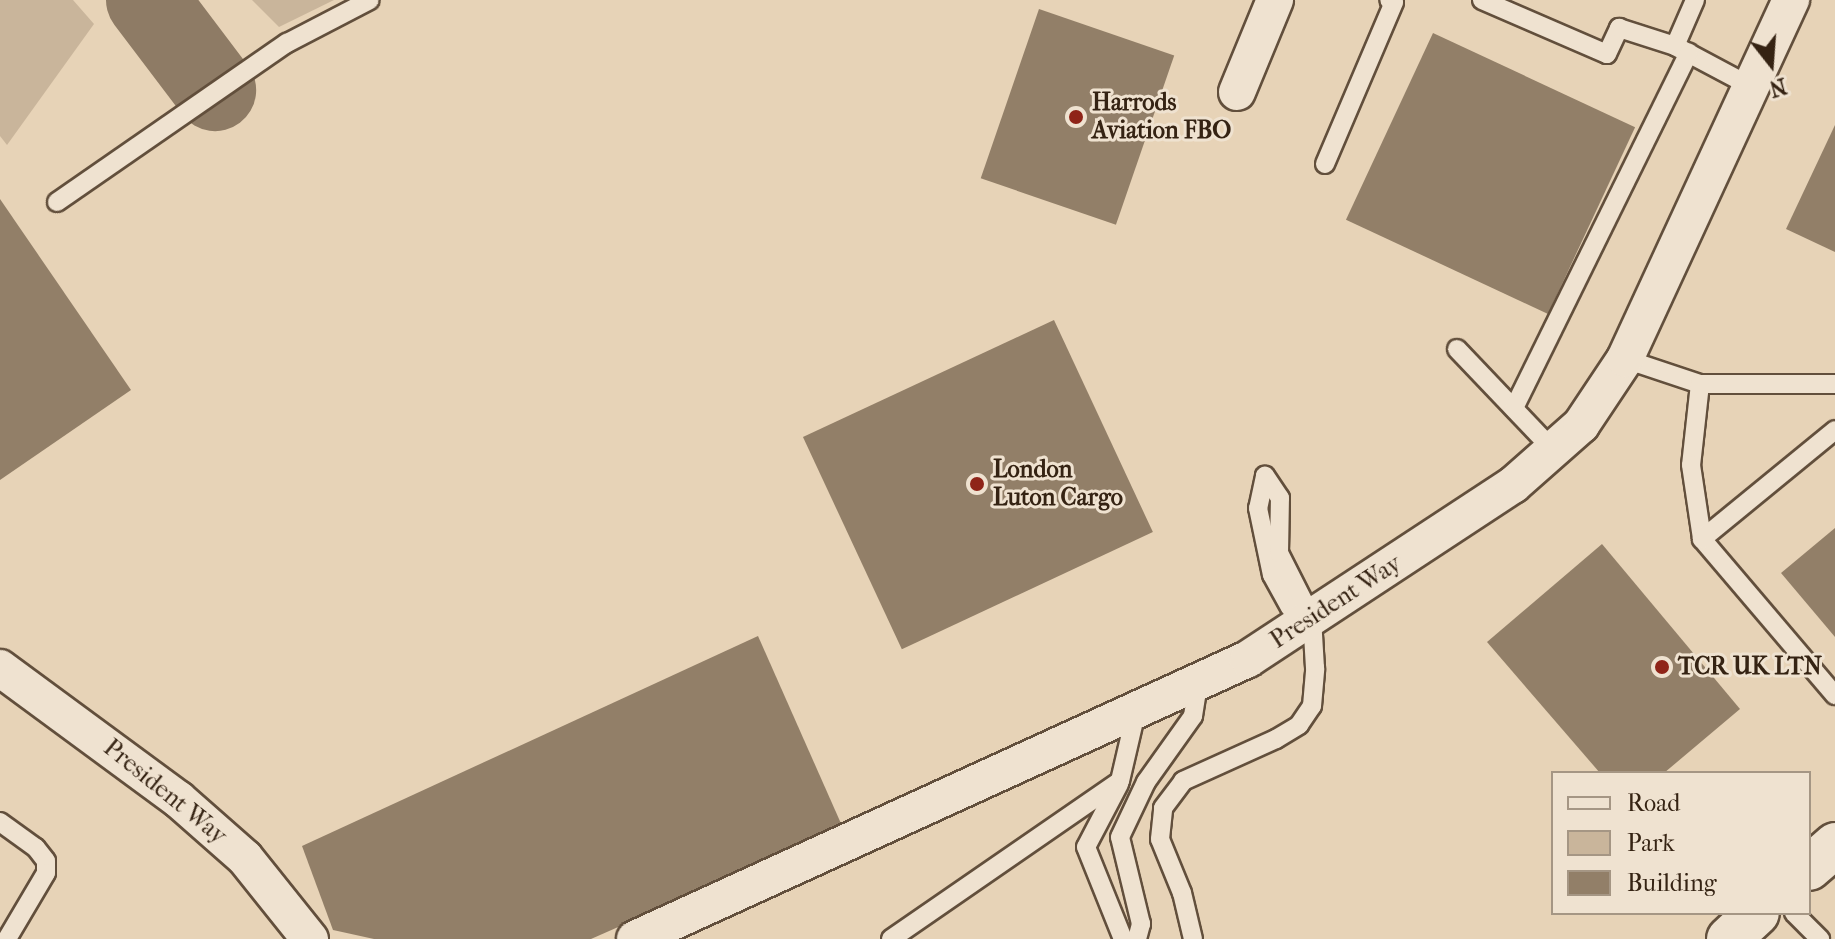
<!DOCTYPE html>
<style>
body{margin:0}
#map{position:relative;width:1835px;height:939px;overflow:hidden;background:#e7d3b7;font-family:"IM FELL French Canon",serif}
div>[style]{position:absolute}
.green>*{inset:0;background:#c9b59b}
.taxiway>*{height:82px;margin:-41px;padding:0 41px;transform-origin:41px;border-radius:41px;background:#8e7b65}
.building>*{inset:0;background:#927f68;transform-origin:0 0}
.roads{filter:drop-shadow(2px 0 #624f3c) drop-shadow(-2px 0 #624f3c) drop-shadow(0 2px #624f3c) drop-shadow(0 -2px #624f3c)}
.service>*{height:18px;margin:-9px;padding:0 9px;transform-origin:9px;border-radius:9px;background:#efe2d0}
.minor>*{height:36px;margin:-18px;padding:0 18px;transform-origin:18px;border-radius:18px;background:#efe2d0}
.tertiary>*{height:44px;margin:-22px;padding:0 22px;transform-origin:22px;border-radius:22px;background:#efe2d0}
.dots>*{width:22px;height:22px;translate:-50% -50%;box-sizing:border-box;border:4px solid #efe2d0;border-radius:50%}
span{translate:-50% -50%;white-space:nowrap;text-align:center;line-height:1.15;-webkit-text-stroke:6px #efe2d0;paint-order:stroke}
.poi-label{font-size:24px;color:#352313;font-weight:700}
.left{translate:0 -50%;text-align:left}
.street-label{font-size:24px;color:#352313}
.legend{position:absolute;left:1551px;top:771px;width:260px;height:144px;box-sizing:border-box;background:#efe2d0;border:2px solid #a59684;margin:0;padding:10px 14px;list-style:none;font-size:24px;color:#352313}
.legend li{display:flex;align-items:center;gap:16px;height:40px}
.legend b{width:40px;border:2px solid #a59684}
.north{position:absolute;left:1731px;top:24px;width:80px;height:80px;-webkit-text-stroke:6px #efe2d0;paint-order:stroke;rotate:163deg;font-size:22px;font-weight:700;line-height:32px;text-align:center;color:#352313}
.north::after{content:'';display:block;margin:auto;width:28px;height:36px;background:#352313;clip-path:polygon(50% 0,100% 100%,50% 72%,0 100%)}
</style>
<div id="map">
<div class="green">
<div style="clip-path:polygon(0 0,73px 0,94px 24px,7px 145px,0 136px)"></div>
<div style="clip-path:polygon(252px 0,334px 0,279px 27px)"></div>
</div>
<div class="taxiway">
<div style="left:147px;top:0;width:113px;rotate:52.9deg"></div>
</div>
<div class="building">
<div style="left:1039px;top:9px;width:143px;height:179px;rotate:19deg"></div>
<div style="left:1433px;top:33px;width:223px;height:206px;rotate:25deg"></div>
<div style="clip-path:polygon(1835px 125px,1835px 252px,1786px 229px)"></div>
<div style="clip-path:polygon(0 199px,131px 390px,0 480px)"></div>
<div style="left:1054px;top:320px;width:234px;height:277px;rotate:65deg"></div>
<div style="clip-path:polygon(1835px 528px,1835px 637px,1781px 573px)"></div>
<div style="clip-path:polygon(1602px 544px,1740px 709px,1664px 773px,1600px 773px,1487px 642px)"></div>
<div style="clip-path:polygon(758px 636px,843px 828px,591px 939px,374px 939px,333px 930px,302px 846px)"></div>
</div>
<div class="roads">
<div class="service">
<div style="left:1482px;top:0;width:136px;rotate:23.4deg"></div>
<div style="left:1607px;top:54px;width:29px;rotate:-65deg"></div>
<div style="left:1619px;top:28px;width:59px;rotate:17.8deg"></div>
<div style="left:1695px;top:0;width:50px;rotate:113.5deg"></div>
<div style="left:1675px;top:46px;width:87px;rotate:28deg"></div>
<div style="left:1325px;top:164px;width:176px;rotate:-66.9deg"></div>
<div style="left:1394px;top:2px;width:5px;rotate:-158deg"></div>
<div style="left:57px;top:202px;width:280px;rotate:-34.7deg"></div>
<div style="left:287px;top:43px;width:93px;rotate:-27.4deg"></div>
<div style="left:1457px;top:349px;width:141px;rotate:46.4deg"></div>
<div style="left:1625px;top:359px;width:79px;rotate:18.4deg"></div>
<div style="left:1700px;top:384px;width:135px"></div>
<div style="left:1700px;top:384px;width:81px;rotate:96.3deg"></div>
<div style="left:1691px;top:465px;width:75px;rotate:81.5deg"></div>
<div style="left:1702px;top:539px;width:205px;rotate:49.6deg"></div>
<div style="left:1514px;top:408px;width:396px;rotate:-63.8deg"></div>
<div style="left:1265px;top:476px;width:33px;rotate:102deg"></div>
<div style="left:1258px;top:508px;width:68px;rotate:78.2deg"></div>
<div style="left:1272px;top:575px;width:37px;rotate:61deg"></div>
<div style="left:1290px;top:607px;width:25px;rotate:27deg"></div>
<div style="left:1702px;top:539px;width:172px;rotate:-39.3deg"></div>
<div style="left:1119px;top:784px;width:71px;rotate:117.6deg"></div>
<div style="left:1086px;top:847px;width:99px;rotate:68.1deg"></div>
<div style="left:0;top:822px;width:44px;rotate:35.8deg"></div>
<div style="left:36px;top:848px;width:16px;rotate:52deg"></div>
<div style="left:46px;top:861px;width:12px;rotate:90deg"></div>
<div style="left:46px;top:873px;width:77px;rotate:120.6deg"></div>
<div style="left:1794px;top:913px;width:37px;rotate:45deg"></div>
<div style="left:891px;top:939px;width:278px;rotate:-34.6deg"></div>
<div style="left:1120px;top:781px;width:71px;rotate:-76.9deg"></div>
<div style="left:1137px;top:939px;width:16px;rotate:-75deg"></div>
<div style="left:1141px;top:924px;width:89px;rotate:-103.6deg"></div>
<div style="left:1120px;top:837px;width:61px;rotate:-64.7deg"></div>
<div style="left:1146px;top:782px;width:81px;rotate:-54.5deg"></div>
<div style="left:1193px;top:716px;width:32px;rotate:-81deg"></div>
<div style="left:1193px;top:939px;width:47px;rotate:-103.4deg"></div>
<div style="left:1182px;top:893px;width:58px;rotate:-112.2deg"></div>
<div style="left:1160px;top:839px;width:31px;rotate:-84deg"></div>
<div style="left:1163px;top:808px;width:34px;rotate:-53deg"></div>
<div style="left:1183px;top:781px;width:102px;rotate:-24.3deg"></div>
<div style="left:1276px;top:739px;width:27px;rotate:-31deg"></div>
<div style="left:1299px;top:725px;width:23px;rotate:-56deg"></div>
<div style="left:1312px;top:706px;width:38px;rotate:-85deg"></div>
<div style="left:1315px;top:668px;width:50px;rotate:-93.4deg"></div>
<div style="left:1312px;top:618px;width:73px;rotate:-116.9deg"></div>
<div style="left:1279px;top:553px;width:55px;rotate:-89deg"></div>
<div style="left:1280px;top:498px;width:27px;rotate:-124deg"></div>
</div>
<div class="minor">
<div style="left:1237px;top:92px;width:100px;rotate:-67.6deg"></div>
<div style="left:0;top:668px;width:221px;rotate:36.4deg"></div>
<div style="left:178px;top:799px;width:89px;rotate:41.4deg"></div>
<div style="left:245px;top:858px;width:104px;rotate:51.3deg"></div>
<div style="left:635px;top:939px;width:674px;rotate:-24.55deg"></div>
<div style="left:1248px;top:659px;width:317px;rotate:-33.3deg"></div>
<div style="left:1513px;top:485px;width:91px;rotate:-41.4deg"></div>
<div style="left:1581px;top:425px;width:79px;rotate:-56.3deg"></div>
<div style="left:1625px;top:359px;width:396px;rotate:-65.2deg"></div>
</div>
<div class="tertiary">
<div style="left:1809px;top:868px;width:35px;rotate:-41deg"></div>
<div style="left:1729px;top:939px;width:38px;rotate:-43deg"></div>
</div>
</div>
<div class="dots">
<div style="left:1076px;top:117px;background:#8f2418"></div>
<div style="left:977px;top:484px;background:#8f2418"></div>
<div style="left:1662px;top:667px;background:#8f2418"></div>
</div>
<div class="poi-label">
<span class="left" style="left:1092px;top:117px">Harrods<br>Aviation FBO</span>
<span class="left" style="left:993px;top:484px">London<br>Luton Cargo</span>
<span class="left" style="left:1678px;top:667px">TCR UK LTN</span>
</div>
<div class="street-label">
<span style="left:1336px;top:602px;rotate:-33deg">President Way</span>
<span style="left:165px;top:792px;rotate:39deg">President Way</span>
</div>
<ul class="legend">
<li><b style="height:10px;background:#efe2d0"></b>Road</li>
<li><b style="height:22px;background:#c9b59b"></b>Park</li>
<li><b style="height:22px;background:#927f68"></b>Building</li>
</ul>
<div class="north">N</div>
</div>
